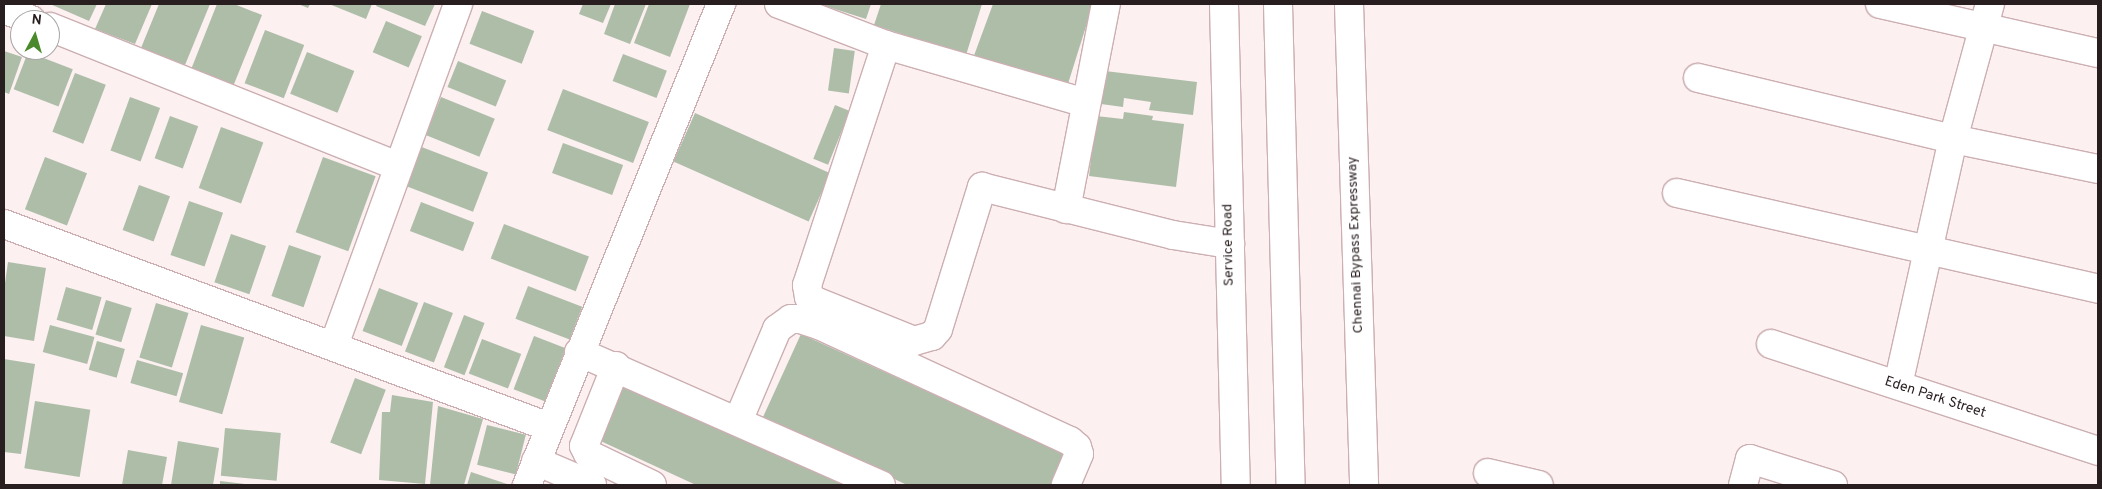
<!DOCTYPE html>
<style>
body{margin:0}
#map{position:relative;width:2102px;height:489px;overflow:hidden;background:#fcf0f1;font-family:Overpass,sans-serif}
div>[style]{position:absolute}
.building>*{inset:0;background:#aebda8;transform-origin:0 0}
.roads{filter:drop-shadow(1px 0 #ccafb2) drop-shadow(-1px 0 #ccafb2) drop-shadow(0 1px #ccafb2) drop-shadow(0 -1px #ccafb2)}
.minor>*{height:28px;margin:-14px;padding:0 14px;transform-origin:14px;border-radius:14px;background:#fff}
.tertiary>*{height:28px;margin:-14px;padding:0 14px;transform-origin:14px;border-radius:14px;background:#fff}
.trunk>*{height:28px;margin:-14px;padding:0 14px;transform-origin:14px;border-radius:14px;background:#fff}
span{translate:-50% -50%;white-space:nowrap;text-align:center;line-height:1.15;-webkit-text-stroke:4.5px #fff;paint-order:stroke}
.street-label{font-size:14px;color:#291e1f}
.frame{position:absolute;inset:0;border:5px solid #291e1f;pointer-events:none}
.north{position:absolute;left:10px;top:10px;width:50px;height:50px;box-sizing:border-box;background:#fff;border:1px solid #a9a5a5;border-radius:50%;rotate:6deg;font-size:14px;font-weight:700;line-height:20px;text-align:center;color:#291e1f}
.north::after{content:'';display:block;margin:auto;width:18px;height:22px;background:#4a8a2c;clip-path:polygon(50% 0,100% 100%,50% 72%,0 100%)}
</style>
<div id="map">
<div class="building">
<div style="clip-path:polygon(50px 4px,97px 4px,89px 21px)"></div>
<div style="clip-path:polygon(106px 4px,152px 4px,135px 44px,95px 29px)"></div>
<div style="clip-path:polygon(159px 4px,210px 4px,185px 65px,141px 48px)"></div>
<div style="clip-path:polygon(217px 4px,234px 4px,262px 15px,232px 89px,190px 72px)"></div>
<div style="clip-path:polygon(298px 4px,310px 4px,308px 8px)"></div>
<div style="clip-path:polygon(329px 4px,372px 4px,366px 19px)"></div>
<div style="clip-path:polygon(377px 4px,435px 4px,425px 26px,376px 6px)"></div>
<div style="clip-path:polygon(583px 4px,611px 4px,603px 23px,579px 14px)"></div>
<div style="clip-path:polygon(615px 4px,646px 4px,630px 44px,604px 34px)"></div>
<div style="clip-path:polygon(649px 4px,690px 4px,670px 57px,634px 43px)"></div>
<div style="clip-path:polygon(819px 4px,871px 4px,866px 19px)"></div>
<div style="clip-path:polygon(881px 4px,982px 4px,966px 55px,874px 25px)"></div>
<div style="clip-path:polygon(993px 4px,1093px 4px,1067px 87px,972px 61px)"></div>
<div style="left:482px;top:11px;width:56px;height:35px;rotate:21deg"></div>
<div style="left:386px;top:21px;width:39px;height:34px;rotate:23deg"></div>
<div style="left:265px;top:30px;width:42px;height:57px;rotate:21deg"></div>
<div style="left:834px;top:48px;width:21px;height:43px;rotate:8deg"></div>
<div style="clip-path:polygon(4px 51px,22px 57px,9px 94px,4px 92px)"></div>
<div style="left:28px;top:52px;width:48px;height:40px;rotate:21deg"></div>
<div style="left:307px;top:52px;width:51px;height:45px;rotate:22deg"></div>
<div style="left:623px;top:54px;width:47px;height:29px;rotate:21deg"></div>
<div style="left:458px;top:61px;width:52px;height:28px;rotate:22deg"></div>
<div style="clip-path:polygon(1105px 71px,1197px 82px,1193px 115px,1149px 110px,1151px 102px,1124px 98px,1123px 107px,1101px 104px)"></div>
<div style="left:75px;top:73px;width:33px;height:63px;rotate:21deg"></div>
<div style="left:563px;top:89px;width:92px;height:44px;rotate:21deg"></div>
<div style="left:130px;top:97px;width:32px;height:57px;rotate:20deg"></div>
<div style="left:441px;top:97px;width:58px;height:41px;rotate:22deg"></div>
<div style="left:835px;top:105px;width:16px;height:58px;rotate:22deg"></div>
<div style="clip-path:polygon(1124px 112px,1153px 116px,1152px 120px,1184px 124px,1176px 187px,1089px 176px,1096px 116px,1123px 119px)"></div>
<div style="left:695px;top:113px;width:148px;height:53px;rotate:24deg"></div>
<div style="left:170px;top:116px;width:30px;height:45px;rotate:20deg"></div>
<div style="left:221px;top:127px;width:45px;height:65px;rotate:20deg"></div>
<div style="left:563px;top:143px;width:64px;height:32px;rotate:20deg"></div>
<div style="left:419px;top:146px;width:74px;height:42px;rotate:21deg"></div>
<div style="left:45px;top:157px;width:45px;height:56px;rotate:21deg"></div>
<div style="left:323px;top:157px;width:56px;height:80px;rotate:20deg"></div>
<div style="left:139px;top:185px;width:33px;height:48px;rotate:20deg"></div>
<div style="left:189px;top:201px;width:36px;height:57px;rotate:19deg"></div>
<div style="left:421px;top:202px;width:57px;height:31px;rotate:21deg"></div>
<div style="left:504px;top:224px;width:91px;height:37px;rotate:21deg"></div>
<div style="left:231px;top:234px;width:37px;height:51px;rotate:19deg"></div>
<div style="left:289px;top:245px;width:34px;height:54px;rotate:19deg"></div>
<div style="clip-path:polygon(8px 262px,46px 268px,34px 341px,4px 336px,4px 290px)"></div>
<div style="left:528px;top:286px;width:58px;height:35px;rotate:21deg"></div>
<div style="left:66px;top:287px;width:37px;height:34px;rotate:16deg"></div>
<div style="left:379px;top:288px;width:42px;height:46px;rotate:21deg"></div>
<div style="left:106px;top:300px;width:27px;height:36px;rotate:17deg"></div>
<div style="left:424px;top:302px;width:31px;height:53px;rotate:21deg"></div>
<div style="left:156px;top:303px;width:34px;height:57px;rotate:17deg"></div>
<div style="left:464px;top:315px;width:22px;height:56px;rotate:21deg"></div>
<div style="left:50px;top:325px;width:46px;height:28px;rotate:15deg"></div>
<div style="left:201px;top:325px;width:45px;height:80px;rotate:16deg"></div>
<div style="clip-path:polygon(801px 334px,1065px 454px,1051px 485px,907px 485px,763px 417px)"></div>
<div style="left:534px;top:336px;width:34px;height:57px;rotate:21deg"></div>
<div style="left:482px;top:339px;width:42px;height:37px;rotate:21deg"></div>
<div style="left:97px;top:341px;width:29px;height:30px;rotate:16deg"></div>
<div style="clip-path:polygon(4px 359px,35px 364px,21px 454px,4px 452px)"></div>
<div style="left:137px;top:360px;width:48px;height:24px;rotate:16deg"></div>
<div style="left:355px;top:378px;width:33px;height:69px;rotate:21deg"></div>
<div style="clip-path:polygon(624px 379px,846px 485px,696px 485px,594px 438px)"></div>
<div style="clip-path:polygon(392px 395px,433px 402px,425px 484px,379px 480px,382px 412px,390px 412px)"></div>
<div style="left:35px;top:401px;width:56px;height:68px;rotate:9deg"></div>
<div style="clip-path:polygon(438px 406px,483px 419px,464px 485px,430px 485px)"></div>
<div style="left:487px;top:425px;width:40px;height:41px;rotate:14deg"></div>
<div style="left:225px;top:428px;width:56px;height:48px;rotate:5deg"></div>
<div style="clip-path:polygon(178px 441px,219px 448px,213px 485px,171px 485px)"></div>
<div style="clip-path:polygon(128px 450px,167px 457px,162px 485px,122px 485px)"></div>
<div style="clip-path:polygon(471px 472px,510px 485px,467px 485px)"></div>
<div style="clip-path:polygon(220px 481px,245px 484px,244px 485px,220px 485px)"></div>
</div>
<div class="roads">
<div class="minor">
<div style="left:779px;top:4px;width:115px;rotate:21deg"></div>
<div style="left:886px;top:45px;width:253px;rotate:108.2deg"></div>
<div style="left:807px;top:285px;width:12px;rotate:81deg"></div>
<div style="left:809px;top:297px;width:7px;rotate:34deg"></div>
<div style="left:815px;top:301px;width:107px;rotate:22deg"></div>
<div style="left:914px;top:341px;width:19px;rotate:-16deg"></div>
<div style="left:932px;top:336px;width:9px;rotate:-49deg"></div>
<div style="left:938px;top:329px;width:149px;rotate:-72.8deg"></div>
<div style="left:982px;top:187px;width:197px;rotate:14.1deg"></div>
<div style="left:1173px;top:235px;width:58px;rotate:9deg"></div>
<div style="left:1880px;top:4px;width:223px;rotate:12.7deg"></div>
<div style="left:4px;top:9px;width:29px;rotate:22deg"></div>
<div style="left:50px;top:27px;width:375px;rotate:21.8deg"></div>
<div style="left:886px;top:45px;width:207px;rotate:16.2deg"></div>
<div style="left:1698px;top:78px;width:262px;rotate:13.5deg"></div>
<div style="left:1953px;top:139px;width:148px;rotate:11.7deg"></div>
<div style="left:1677px;top:193px;width:432px;rotate:12.8deg"></div>
<div style="left:1066px;top:209px;width:209px;rotate:-79deg"></div>
<div style="left:4px;top:224px;width:582px;rotate:20.43deg"></div>
<div style="left:1771px;top:344px;width:344px;rotate:18.1deg"></div>
<div style="left:334px;top:345px;width:363px;rotate:-70deg"></div>
<div style="left:579px;top:352px;width:330px;rotate:23.8deg"></div>
<div style="left:616px;top:366px;width:86px;rotate:111.8deg"></div>
<div style="left:584px;top:446px;width:9px;rotate:63deg"></div>
<div style="left:588px;top:454px;width:71px;rotate:25.8deg"></div>
<div style="left:1898px;top:385px;width:252px;rotate:-77.4deg"></div>
<div style="left:1953px;top:139px;width:140px;rotate:-74.7deg"></div>
<div style="left:738px;top:421px;width:100px;rotate:-67deg"></div>
<div style="left:777px;top:329px;width:17px;rotate:-36deg"></div>
<div style="left:791px;top:319px;width:9px"></div>
<div style="left:800px;top:319px;width:20px;rotate:18deg"></div>
<div style="left:819px;top:325px;width:277px;rotate:24.8deg"></div>
<div style="left:1070px;top:441px;width:9px;rotate:41deg"></div>
<div style="left:1077px;top:447px;width:7px;rotate:74deg"></div>
<div style="left:1079px;top:454px;width:34px;rotate:113deg"></div>
<div style="left:536px;top:461px;width:61px;rotate:23.2deg"></div>
<div style="left:1488px;top:473px;width:52px;rotate:13.2deg"></div>
<div style="left:527px;top:485px;width:519px;rotate:-68.03deg"></div>
<div style="left:1743px;top:485px;width:27px;rotate:-75deg"></div>
<div style="left:1750px;top:459px;width:87px;rotate:17.4deg"></div>
</div>
<div class="tertiary">
<div style="left:1224px;top:4px;width:481px;rotate:88.6deg"></div>
</div>
<div class="trunk">
<div style="left:1278px;top:4px;width:481px;rotate:88.5deg"></div>
<div style="left:1349px;top:4px;width:481px;rotate:88.2deg"></div>
</div>
</div>
<div class="street-label">
<span style="left:1229px;top:245px;rotate:-91deg">Service Road</span>
<span style="left:1356px;top:245px;rotate:-92deg">Chennai Bypass Expressway</span>
<span style="left:1935px;top:398px;rotate:18deg">Eden Park Street</span>
</div>
<div class="frame"></div>
<div class="north">N</div>
</div>
